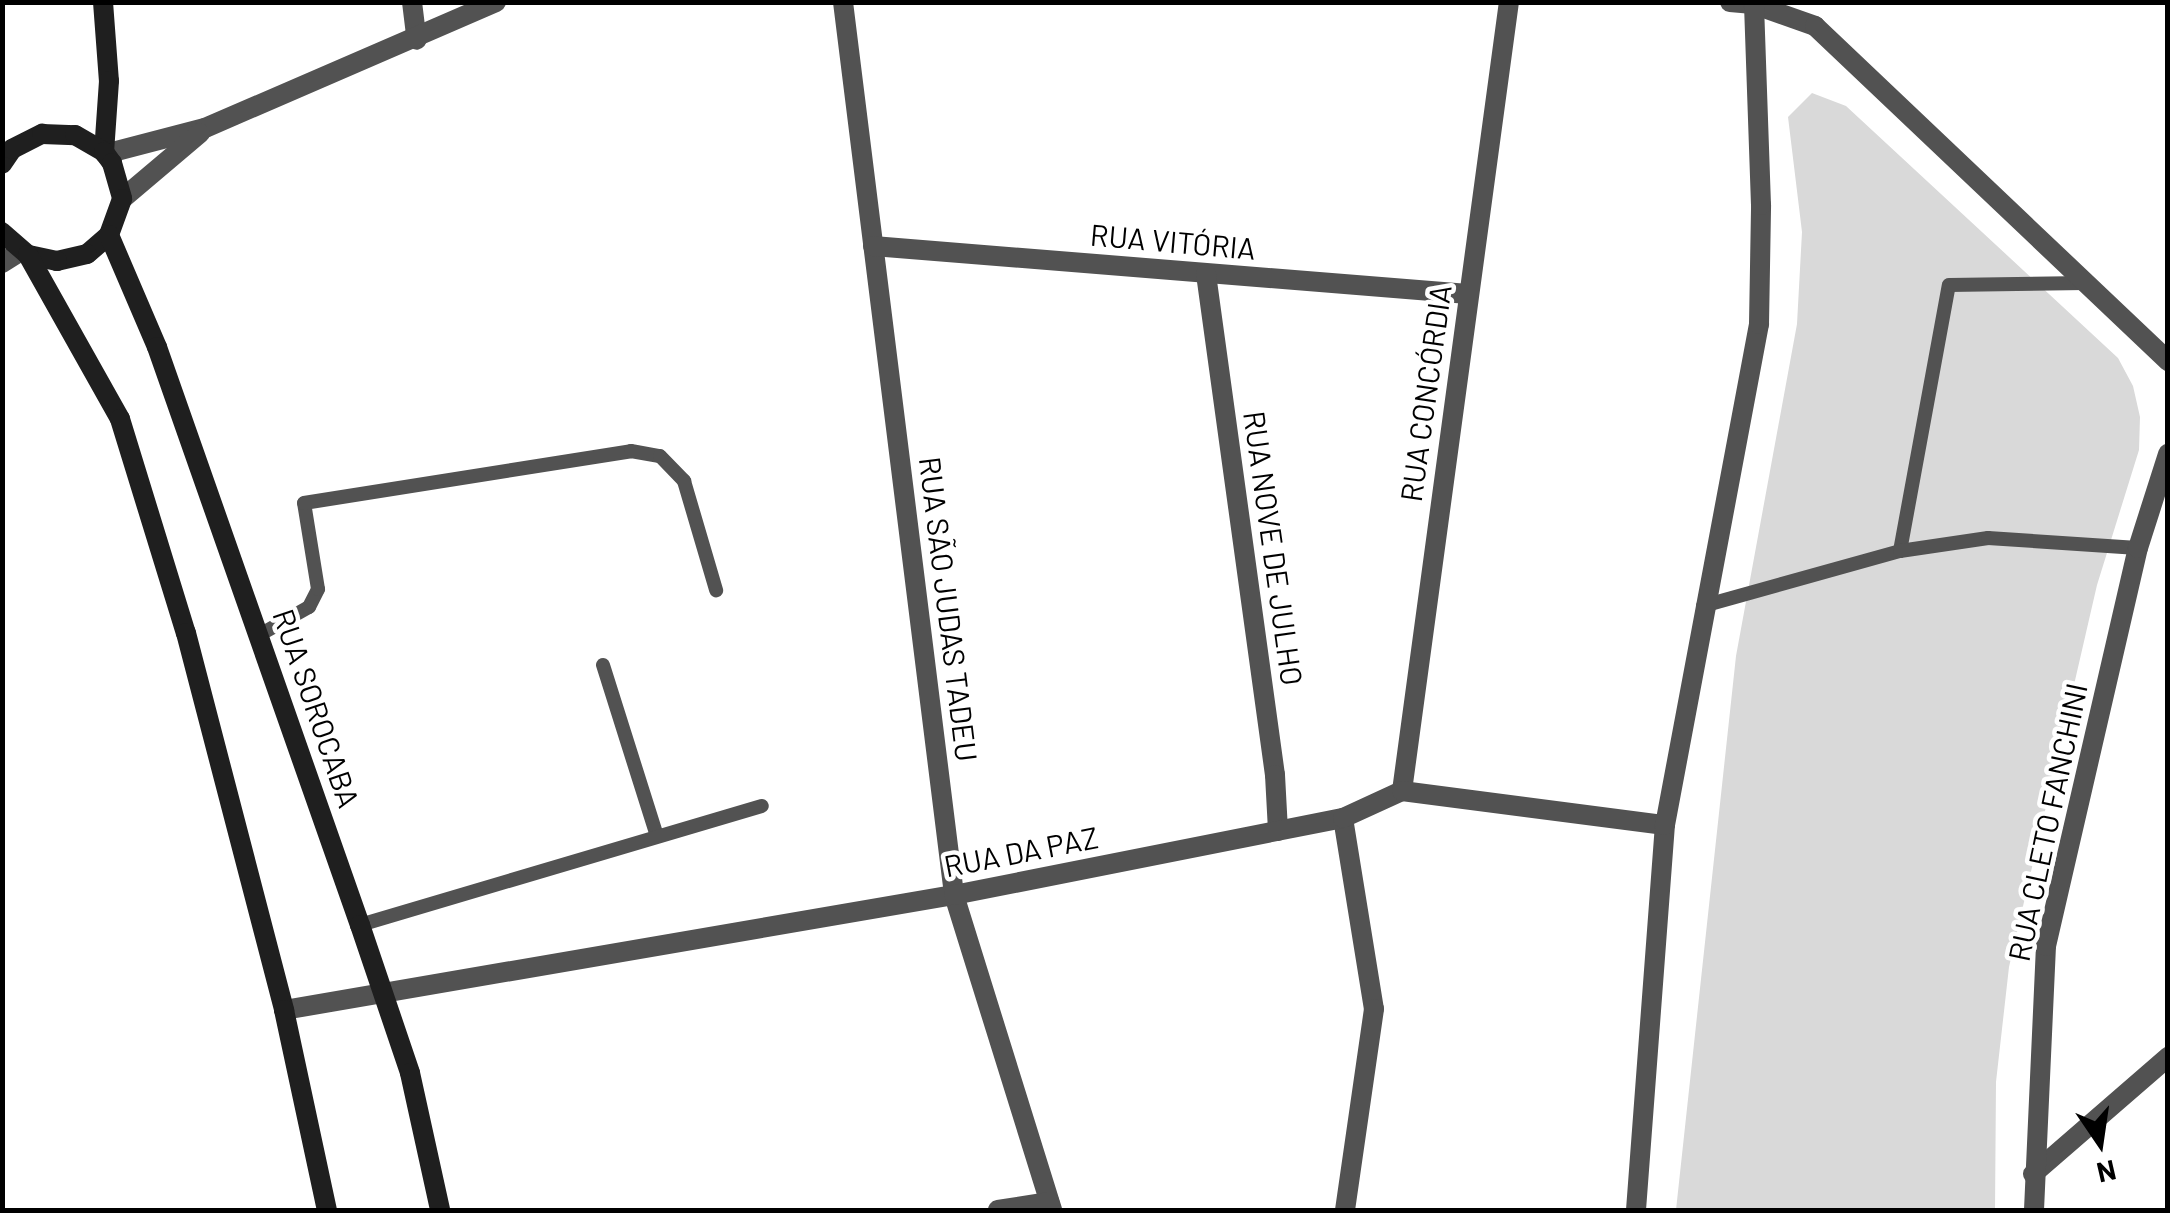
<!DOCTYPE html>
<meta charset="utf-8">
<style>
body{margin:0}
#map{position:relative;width:2170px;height:1213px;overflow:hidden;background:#fff;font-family:Barlow,sans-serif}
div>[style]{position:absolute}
.green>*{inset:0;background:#d9d9d9}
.service>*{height:14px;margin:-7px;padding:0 7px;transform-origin:7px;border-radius:7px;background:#525252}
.minor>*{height:20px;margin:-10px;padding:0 10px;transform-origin:10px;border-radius:10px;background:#525252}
.secondary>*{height:20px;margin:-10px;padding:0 10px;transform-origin:10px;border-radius:10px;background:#1f1f1f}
span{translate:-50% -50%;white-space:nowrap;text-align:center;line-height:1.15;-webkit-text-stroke:9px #fff;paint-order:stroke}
.street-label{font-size:30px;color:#000}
.frame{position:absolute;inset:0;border:5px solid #000;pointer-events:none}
.north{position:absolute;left:2050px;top:1093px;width:100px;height:100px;-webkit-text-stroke:8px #fff;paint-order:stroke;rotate:167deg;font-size:28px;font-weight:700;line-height:40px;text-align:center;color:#000}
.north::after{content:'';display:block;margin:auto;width:35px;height:45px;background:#000;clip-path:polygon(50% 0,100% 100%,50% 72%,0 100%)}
</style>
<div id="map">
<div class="green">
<div style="clip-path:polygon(1812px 93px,1846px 106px,2118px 358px,2133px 386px,2140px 417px,2139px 450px,2097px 585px,2009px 967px,1996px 1082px,1995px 1210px,1676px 1210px,1736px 656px,1797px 324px,1802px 232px,1788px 117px)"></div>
</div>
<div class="service">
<div style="left:1900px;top:551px;width:270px;rotate:-79.6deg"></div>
<div style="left:1949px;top:285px;width:136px;rotate:-0.8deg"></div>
<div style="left:1703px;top:606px;width:205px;rotate:-15.6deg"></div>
<div style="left:1900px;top:551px;width:89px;rotate:-8.4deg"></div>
<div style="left:1988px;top:538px;width:150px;rotate:3.8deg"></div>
<div style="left:261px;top:634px;width:55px;rotate:-29.4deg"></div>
<div style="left:309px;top:607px;width:20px;rotate:-63deg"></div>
<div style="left:318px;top:589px;width:87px;rotate:-99.2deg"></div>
<div style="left:304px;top:503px;width:331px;rotate:-9deg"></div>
<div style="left:631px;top:451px;width:29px;rotate:10deg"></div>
<div style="left:660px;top:456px;width:35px;rotate:46deg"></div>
<div style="left:684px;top:481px;width:114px;rotate:73.6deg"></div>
<div style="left:603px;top:665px;width:179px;rotate:72.5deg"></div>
<div style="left:360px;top:925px;width:419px;rotate:-16.5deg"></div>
</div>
<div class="minor">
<div style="left:412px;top:2px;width:38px;rotate:83deg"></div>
<div style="left:843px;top:2px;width:900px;rotate:82.91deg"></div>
<div style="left:954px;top:895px;width:330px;rotate:72.7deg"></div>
<div style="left:1730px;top:2px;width:23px;rotate:5deg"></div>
<div style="left:1753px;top:4px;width:66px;rotate:19.5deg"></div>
<div style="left:1815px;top:26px;width:487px;rotate:43.5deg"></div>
<div style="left:105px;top:154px;width:103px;rotate:-14.6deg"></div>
<div style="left:205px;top:128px;width:317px;rotate:-23.4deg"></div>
<div style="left:122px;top:199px;width:102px;rotate:-40.2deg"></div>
<div style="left:873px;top:246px;width:597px;rotate:4.61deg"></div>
<div style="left:2px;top:263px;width:22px;rotate:-32deg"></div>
<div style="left:1206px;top:274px;width:506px;rotate:82.16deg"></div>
<div style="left:1275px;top:775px;width:56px;rotate:86.9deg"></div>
<div style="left:1402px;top:791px;width:796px;rotate:-82.28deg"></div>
<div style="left:1343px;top:818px;width:193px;rotate:80.8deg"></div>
<div style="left:1374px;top:1009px;width:203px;rotate:98.2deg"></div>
<div style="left:284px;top:1010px;width:680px;rotate:-9.74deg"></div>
<div style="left:954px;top:895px;width:397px;rotate:-11.2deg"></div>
<div style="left:1343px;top:818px;width:65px;rotate:-24.6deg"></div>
<div style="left:1402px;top:791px;width:265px;rotate:7.4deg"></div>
<div style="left:2033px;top:1174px;width:179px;rotate:-40.9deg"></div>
<div style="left:998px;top:1210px;width:52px;rotate:-8.9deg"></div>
<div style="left:1636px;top:1210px;width:386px;rotate:-85.7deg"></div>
<div style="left:1665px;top:825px;width:510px;rotate:-79.37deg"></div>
<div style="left:1759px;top:324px;width:119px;rotate:-89deg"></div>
<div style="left:1761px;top:205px;width:203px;rotate:-92deg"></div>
<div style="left:2034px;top:1210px;width:264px;rotate:-87.4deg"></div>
<div style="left:2046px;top:946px;width:408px;rotate:-77deg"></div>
<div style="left:2138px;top:548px;width:99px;rotate:-72.3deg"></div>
</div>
<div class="secondary">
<div style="left:103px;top:2px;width:79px;rotate:85.7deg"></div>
<div style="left:109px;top:81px;width:71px;rotate:94deg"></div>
<div style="left:2px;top:164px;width:18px;rotate:-56deg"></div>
<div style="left:12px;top:149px;width:34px;rotate:-27deg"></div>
<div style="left:42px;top:134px;width:33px;rotate:2deg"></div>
<div style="left:75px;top:135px;width:34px;rotate:30deg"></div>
<div style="left:104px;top:152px;width:14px;rotate:54deg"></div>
<div style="left:112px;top:163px;width:37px;rotate:74deg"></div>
<div style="left:122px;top:199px;width:38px;rotate:110deg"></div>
<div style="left:109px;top:235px;width:29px;rotate:139deg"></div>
<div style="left:87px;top:254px;width:31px;rotate:167deg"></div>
<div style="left:57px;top:261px;width:30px;rotate:-168deg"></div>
<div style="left:28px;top:255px;width:35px;rotate:-139deg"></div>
<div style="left:109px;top:235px;width:122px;rotate:66.8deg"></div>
<div style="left:157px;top:347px;width:613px;rotate:70.65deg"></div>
<div style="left:360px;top:925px;width:156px;rotate:71.3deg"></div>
<div style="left:410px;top:1073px;width:140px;rotate:77.6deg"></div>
<div style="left:28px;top:255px;width:188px;rotate:60.7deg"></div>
<div style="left:120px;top:419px;width:224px;rotate:72.9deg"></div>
<div style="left:186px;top:633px;width:390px;rotate:75.4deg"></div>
<div style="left:284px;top:1010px;width:205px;rotate:77.9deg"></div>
</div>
<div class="street-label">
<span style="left:1173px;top:241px;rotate:5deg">RUA VITÓRIA</span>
<span style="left:1425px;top:393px;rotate:-82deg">RUA CONCÓRDIA</span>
<span style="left:1274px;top:548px;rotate:82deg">RUA NOVE DE JULHO</span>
<span style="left:949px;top:609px;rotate:83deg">RUA SÃO JUDAS TADEU</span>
<span style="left:317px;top:708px;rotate:71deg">RUA SOROCABA</span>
<span style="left:2047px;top:822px;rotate:-78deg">RUA CLETO FANCHINI</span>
<span style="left:1021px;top:851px;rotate:-11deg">RUA DA PAZ</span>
</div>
<div class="frame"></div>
<div class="north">N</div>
</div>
